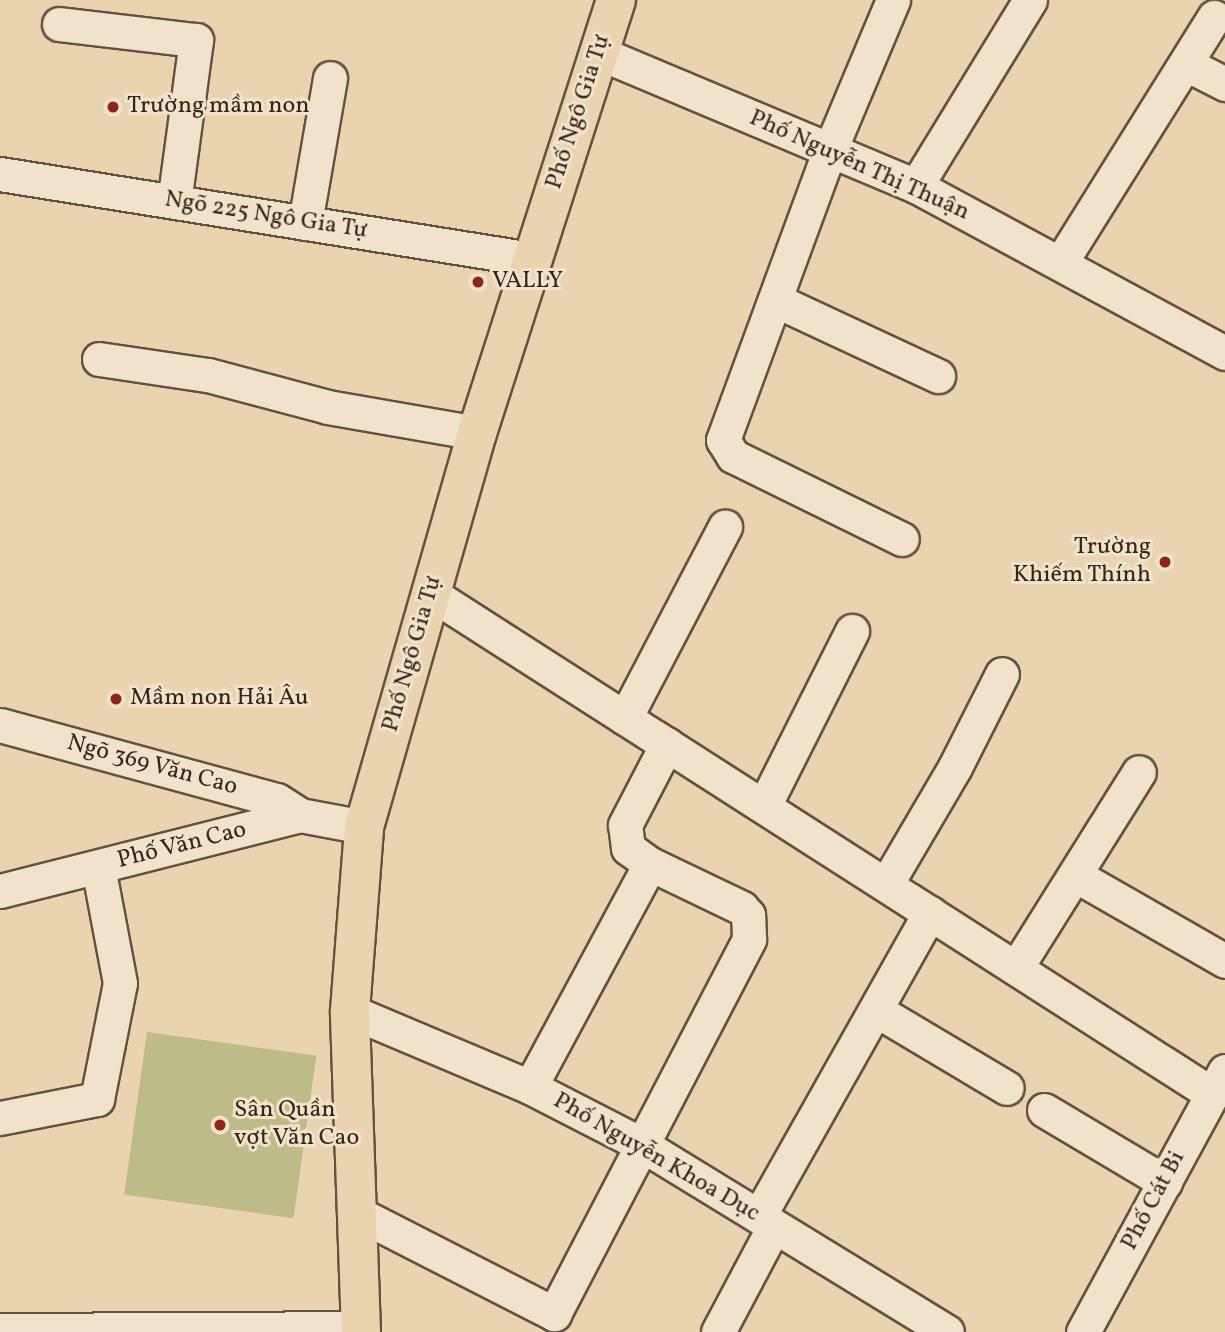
<!DOCTYPE html>
<meta charset="utf-8">
<style>
body{margin:0}
#map{position:relative;width:1225px;height:1332px;overflow:hidden;background:#ead4af;font-family:Vollkorn,serif}
div>[style]{position:absolute}
.green>*{inset:0;background:#bdbb86;transform-origin:0 0}
.roads{filter:drop-shadow(2px 0 #63523e) drop-shadow(-2px 0 #63523e) drop-shadow(0 2px #63523e) drop-shadow(0 -2px #63523e)}
.minor>*{height:33px;margin:-16.5px;padding:0 16.5px;transform-origin:16.5px;border-radius:16.5px;background:#f1e3cb}
.major>*{height:38px;margin:-19px;padding:0 19px;transform-origin:19px;border-radius:19px;background:#ead4af}
.dots>*{width:19px;height:19px;translate:-50% -50%;box-sizing:border-box;border:4px solid #f1e3cb;border-radius:50%}
span{translate:-50% -50%;white-space:nowrap;text-align:center;line-height:1.15;-webkit-text-stroke:6px #f1e3cb;paint-order:stroke}
.poi-label{font-size:24px;color:#362619}
.left{translate:0 -50%;text-align:left}
.right{translate:-100% -50%;text-align:right}
.street-label{font-size:24px;color:#362619}
</style>
<div id="map">
<div class="green">
<div style="left:147px;top:1032px;width:171px;height:164px;rotate:8deg"></div>
</div>
<div class="roads">
<div class="minor">
<div style="left:893px;top:0;width:165px;rotate:112.8deg"></div>
<div style="left:829px;top:152px;width:307px;rotate:110.2deg"></div>
<div style="left:723px;top:440px;width:19px;rotate:58deg"></div>
<div style="left:733px;top:456px;width:188px;rotate:26.2deg"></div>
<div style="left:59px;top:24px;width:138px;rotate:6.7deg"></div>
<div style="left:196px;top:40px;width:163px;rotate:97.7deg"></div>
<div style="left:597px;top:52px;width:346px;rotate:22.8deg"></div>
<div style="left:916px;top:186px;width:351px;rotate:28.4deg"></div>
<div style="left:1186px;top:64px;width:44px;rotate:27.1deg"></div>
<div style="left:0;top:174px;width:538px;rotate:9.09deg"></div>
<div style="left:916px;top:186px;width:218px;rotate:-58.5deg"></div>
<div style="left:305px;top:223px;width:147px;rotate:-80.2deg"></div>
<div style="left:1061px;top:262px;width:289px;rotate:-58deg"></div>
<div style="left:775px;top:300px;width:180px;rotate:25deg"></div>
<div style="left:99px;top:359px;width:110px;rotate:8.4deg"></div>
<div style="left:208px;top:375px;width:124px;rotate:14.9deg"></div>
<div style="left:328px;top:407px;width:151px;rotate:9.9deg"></div>
<div style="left:430px;top:593px;width:929px;rotate:32.65deg"></div>
<div style="left:625px;top:718px;width:216px;rotate:-62.4deg"></div>
<div style="left:0;top:725px;width:287px;rotate:15.2deg"></div>
<div style="left:277px;top:800px;width:27px;rotate:33deg"></div>
<div style="left:764px;top:806px;width:196px;rotate:-63.3deg"></div>
<div style="left:1075px;top:875px;width:173px;rotate:29.8deg"></div>
<div style="left:887px;top:883px;width:134px;rotate:-59.6deg"></div>
<div style="left:955px;top:767px;width:104px;rotate:-63.2deg"></div>
<div style="left:0;top:891px;width:309px;rotate:-14.2deg"></div>
<div style="left:300px;top:815px;width:65px;rotate:10.6deg"></div>
<div style="left:1016px;top:968px;width:231px;rotate:-57.9deg"></div>
<div style="left:876px;top:1010px;width:152px;rotate:30.8deg"></div>
<div style="left:350px;top:1011px;width:195px;rotate:22.9deg"></div>
<div style="left:530px;top:1087px;width:123px;rotate:27.2deg"></div>
<div style="left:639px;top:1143px;width:361px;rotate:31.5deg"></div>
<div style="left:530px;top:1087px;width:253px;rotate:-61.7deg"></div>
<div style="left:650px;top:864px;width:27px;rotate:-144deg"></div>
<div style="left:628px;top:848px;width:23px;rotate:-97deg"></div>
<div style="left:625px;top:825px;width:91px;rotate:-62.6deg"></div>
<div style="left:1044px;top:1110px;width:141px;rotate:30.8deg"></div>
<div style="left:0;top:1118px;width:99px;rotate:-11.1deg"></div>
<div style="left:97px;top:1099px;width:118px;rotate:-78.8deg"></div>
<div style="left:120px;top:983px;width:118px;rotate:-100.7deg"></div>
<div style="left:355px;top:1212px;width:224px;rotate:27.1deg"></div>
<div style="left:554px;top:1314px;width:423px;rotate:-62.5deg"></div>
<div style="left:749px;top:939px;width:24px;rotate:-92deg"></div>
<div style="left:748px;top:915px;width:9px;rotate:-131deg"></div>
<div style="left:742px;top:908px;width:102px;rotate:-154.4deg"></div>
<div style="left:759px;top:1216px;width:348px;rotate:-60.6deg"></div>
<div style="left:0;top:1330px;width:361px;rotate:-0.3deg"></div>
<div style="left:718px;top:1332px;width:118px;rotate:-62.1deg"></div>
<div style="left:1083px;top:1332px;width:297px;rotate:-61.5deg"></div>
</div>
<div class="major">
<div style="left:361px;top:1332px;width:321px;rotate:-92deg"></div>
<div style="left:350px;top:1011px;width:185px;rotate:-85.6deg"></div>
<div style="left:364px;top:827px;width:410px;rotate:-74deg"></div>
<div style="left:477px;top:433px;width:455px;rotate:-72.2deg"></div>
</div>
</div>
<div class="dots">
<div style="left:113px;top:107px;background:#8f2418"></div>
<div style="left:478px;top:282px;background:#8f2418"></div>
<div style="left:1165px;top:562px;background:#8f2418"></div>
<div style="left:116px;top:699px;background:#8f2418"></div>
<div style="left:220px;top:1125px;background:#8f2418"></div>
</div>
<div class="poi-label">
<span class="left" style="left:127px;top:107px">Trường mầm non</span>
<span class="left" style="left:492px;top:282px">VALLY</span>
<span class="right" style="left:1151px;top:562px">Trường<br>Khiếm Thính</span>
<span class="left" style="left:130px;top:699px">Mầm non Hải Âu</span>
<span class="left" style="left:234px;top:1125px">Sân Quần<br>vợt Văn Cao</span>
</div>
<div class="street-label">
<span style="left:579px;top:112px;rotate:-72deg">Phố Ngô Gia Tự</span>
<span style="left:859px;top:166px;rotate:24deg">Phố Nguyễn Thị Thuận</span>
<span style="left:266px;top:216px;rotate:9deg">Ngõ 225 Ngô Gia Tự</span>
<span style="left:413px;top:654px;rotate:-74deg">Phố Ngô Gia Tự</span>
<span style="left:152px;top:766px;rotate:15deg">Ngõ 369 Văn Cao</span>
<span style="left:182px;top:846px;rotate:-14deg">Phố Văn Cao</span>
<span style="left:656px;top:1158px;rotate:30deg">Phố Nguyễn Khoa Dục</span>
<span style="left:1154px;top:1201px;rotate:-62deg">Phố Cát Bi</span>
</div>
</div>
